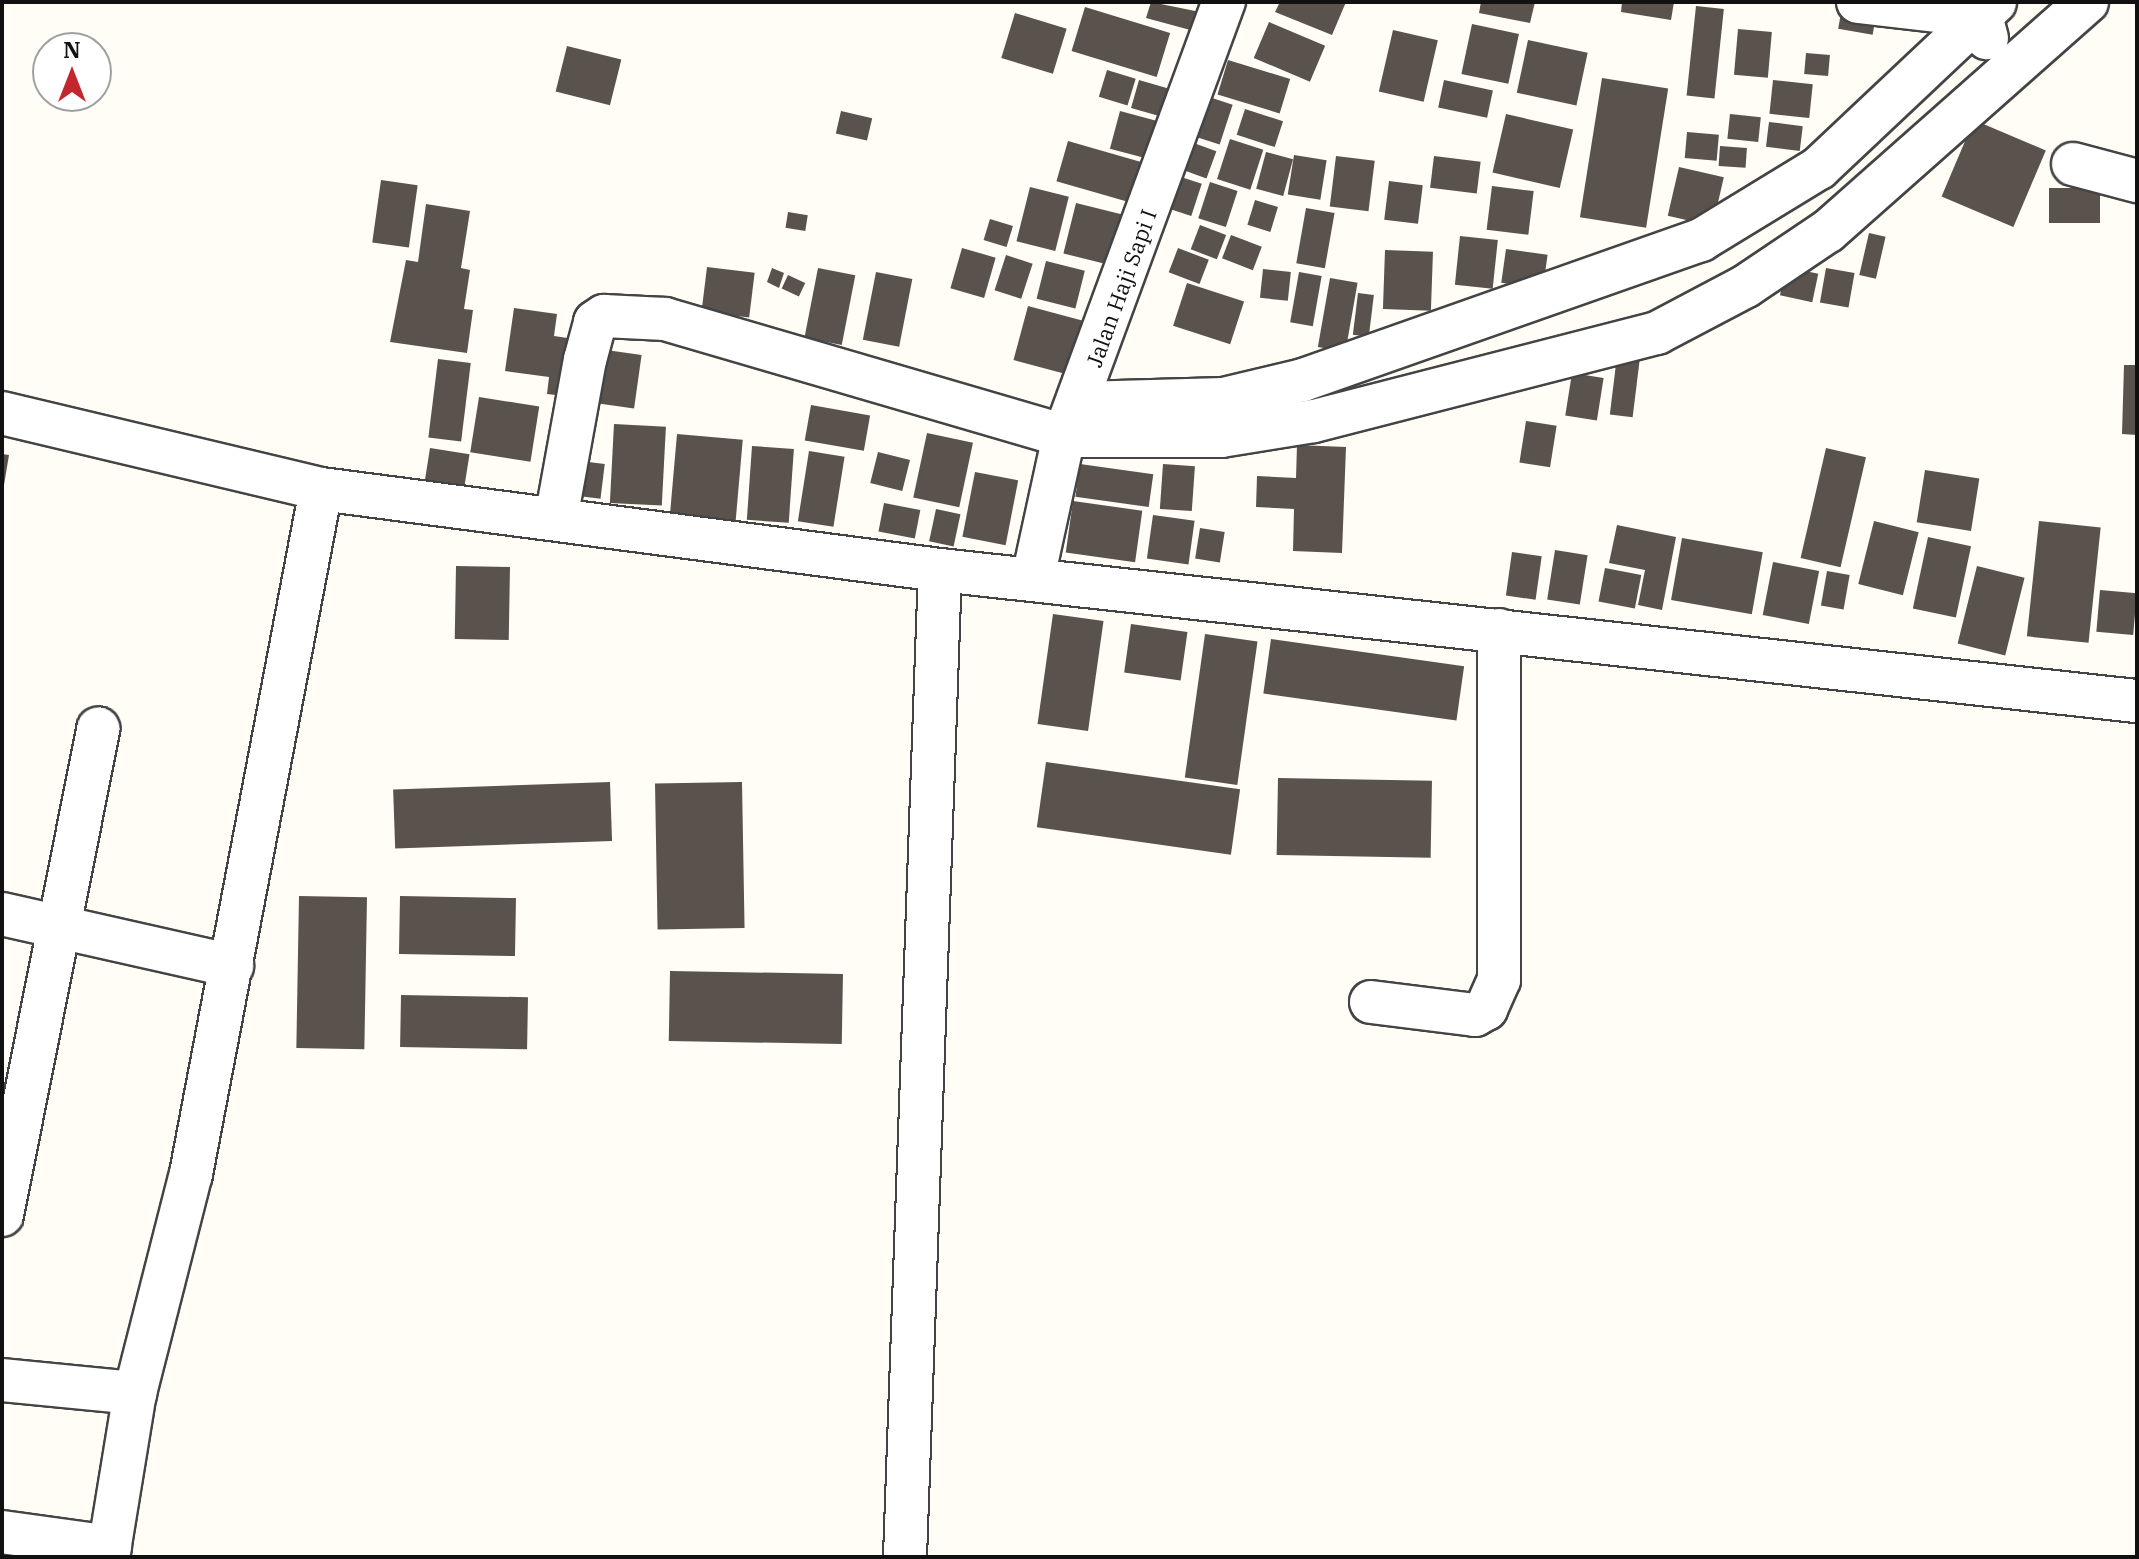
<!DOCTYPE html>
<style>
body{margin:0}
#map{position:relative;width:2139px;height:1559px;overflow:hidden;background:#fffdf5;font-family:"IBM Plex Serif",serif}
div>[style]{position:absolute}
.building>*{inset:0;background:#5a524d;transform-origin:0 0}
.roads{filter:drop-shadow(2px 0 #444) drop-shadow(-2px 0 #444) drop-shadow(0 2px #444) drop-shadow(0 -2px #444)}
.minor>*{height:42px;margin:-21px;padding:0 21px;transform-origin:21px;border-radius:21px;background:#fff}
span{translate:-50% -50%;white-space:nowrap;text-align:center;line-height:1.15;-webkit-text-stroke:8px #fff;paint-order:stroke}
.street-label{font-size:22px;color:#111}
.frame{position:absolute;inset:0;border:4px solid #111;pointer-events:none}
.north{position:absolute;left:32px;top:32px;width:80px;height:80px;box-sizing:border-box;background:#fff;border:2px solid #a0a0a0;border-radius:50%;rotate:0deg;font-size:22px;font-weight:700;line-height:32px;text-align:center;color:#111}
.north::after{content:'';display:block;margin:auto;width:28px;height:36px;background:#c4262e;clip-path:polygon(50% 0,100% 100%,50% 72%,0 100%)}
</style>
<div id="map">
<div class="building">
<div style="clip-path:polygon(1151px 2px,1200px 12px,1194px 31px,1146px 18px)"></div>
<div style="clip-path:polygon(1280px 2px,1346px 2px,1332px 35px,1275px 12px)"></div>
<div style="clip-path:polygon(1481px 2px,1535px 2px,1530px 23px,1479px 13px)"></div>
<div style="clip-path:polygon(1622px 2px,1674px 2px,1671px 20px,1621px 12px)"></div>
<div style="left:1696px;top:6px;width:28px;height:90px;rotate:6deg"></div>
<div style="left:1085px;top:7px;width:89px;height:46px;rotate:17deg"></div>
<div style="left:1842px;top:7px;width:35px;height:22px;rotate:10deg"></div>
<div style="left:1015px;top:13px;width:54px;height:47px;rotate:17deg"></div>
<div style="left:1269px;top:22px;width:61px;height:39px;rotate:23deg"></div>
<div style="left:1472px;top:24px;width:48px;height:51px;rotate:12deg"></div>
<div style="left:1738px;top:29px;width:34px;height:46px;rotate:5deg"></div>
<div style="left:1393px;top:30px;width:46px;height:63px;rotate:13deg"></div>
<div style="left:1528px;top:40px;width:61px;height:54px;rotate:12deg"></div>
<div style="left:567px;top:46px;width:56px;height:47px;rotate:14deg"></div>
<div style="left:1806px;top:53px;width:24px;height:21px;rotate:5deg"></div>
<div style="left:1228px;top:60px;width:65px;height:36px;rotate:17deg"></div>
<div style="left:1107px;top:70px;width:30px;height:28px;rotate:17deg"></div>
<div style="left:1602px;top:78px;width:67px;height:141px;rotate:9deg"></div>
<div style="left:1139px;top:80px;width:44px;height:29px;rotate:16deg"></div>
<div style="left:1444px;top:80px;width:50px;height:28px;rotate:12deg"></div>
<div style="left:1773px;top:80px;width:40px;height:34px;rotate:6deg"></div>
<div style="left:1206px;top:96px;width:28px;height:42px;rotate:18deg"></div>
<div style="left:1245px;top:109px;width:40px;height:27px;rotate:18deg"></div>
<div style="left:841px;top:111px;width:32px;height:23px;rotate:13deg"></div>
<div style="left:1120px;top:111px;width:49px;height:39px;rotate:15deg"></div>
<div style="left:1506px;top:114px;width:69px;height:60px;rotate:13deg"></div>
<div style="left:1730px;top:114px;width:31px;height:25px;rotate:6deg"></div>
<div style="left:1974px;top:120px;width:78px;height:83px;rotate:23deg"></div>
<div style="left:1769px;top:122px;width:34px;height:25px;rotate:7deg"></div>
<div style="left:1687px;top:132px;width:32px;height:26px;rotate:5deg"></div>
<div style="left:1230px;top:139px;width:35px;height:42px;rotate:18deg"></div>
<div style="left:1068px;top:141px;width:76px;height:42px;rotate:16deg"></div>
<div style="left:1191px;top:142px;width:27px;height:29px;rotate:20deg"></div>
<div style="left:1720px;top:146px;width:27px;height:20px;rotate:4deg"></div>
<div style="left:1266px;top:152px;width:28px;height:38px;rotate:15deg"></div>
<div style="left:1294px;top:155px;width:33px;height:40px;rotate:9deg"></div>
<div style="left:1336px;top:156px;width:39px;height:51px;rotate:7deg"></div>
<div style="left:1434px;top:156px;width:47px;height:32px;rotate:7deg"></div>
<div style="left:1679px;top:167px;width:46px;height:50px;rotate:13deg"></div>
<div style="left:1178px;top:176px;width:25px;height:34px;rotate:18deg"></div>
<div style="left:381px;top:180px;width:37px;height:63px;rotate:8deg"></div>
<div style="left:1389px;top:181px;width:34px;height:39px;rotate:7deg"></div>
<div style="left:1210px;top:182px;width:29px;height:38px;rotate:18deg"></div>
<div style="left:1492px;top:186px;width:42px;height:44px;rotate:7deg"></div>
<div style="left:1030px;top:187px;width:40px;height:56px;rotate:14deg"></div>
<div style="left:2049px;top:188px;width:51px;height:35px"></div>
<div style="left:1255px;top:200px;width:24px;height:26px;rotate:17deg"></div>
<div style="left:1076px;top:203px;width:53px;height:52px;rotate:14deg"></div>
<div style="clip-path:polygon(426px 204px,470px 211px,461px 268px,470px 270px,464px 309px,473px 310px,467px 353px,390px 342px,406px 260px,418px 262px)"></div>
<div style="left:1306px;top:208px;width:29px;height:56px;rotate:10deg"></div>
<div style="left:788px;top:212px;width:20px;height:16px;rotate:9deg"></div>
<div style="left:990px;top:219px;width:24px;height:22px;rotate:17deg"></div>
<div style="left:1200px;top:225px;width:28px;height:26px;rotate:21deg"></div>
<div style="left:1869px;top:233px;width:17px;height:43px;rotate:13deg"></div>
<div style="left:1231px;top:235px;width:33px;height:25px;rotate:21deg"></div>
<div style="left:1460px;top:236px;width:38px;height:49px;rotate:6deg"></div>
<div style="left:962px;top:248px;width:35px;height:42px;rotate:16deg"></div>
<div style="left:1178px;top:248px;width:33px;height:26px;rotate:21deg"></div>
<div style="left:1506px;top:249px;width:42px;height:34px;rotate:8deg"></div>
<div style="left:1385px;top:250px;width:48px;height:59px;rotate:2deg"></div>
<div style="left:1006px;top:255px;width:28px;height:37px;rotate:18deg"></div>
<div style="left:1046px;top:261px;width:40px;height:39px;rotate:14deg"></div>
<div style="left:707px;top:267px;width:48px;height:45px;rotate:7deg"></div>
<div style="left:1786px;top:267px;width:33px;height:29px;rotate:12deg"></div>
<div style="clip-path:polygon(772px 268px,784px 273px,779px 288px,767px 282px)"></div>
<div style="left:818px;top:268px;width:38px;height:71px;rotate:11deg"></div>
<div style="left:1826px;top:268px;width:29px;height:35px;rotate:10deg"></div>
<div style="left:1263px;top:269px;width:28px;height:29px;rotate:6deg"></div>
<div style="left:876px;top:272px;width:37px;height:69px;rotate:11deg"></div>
<div style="left:1299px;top:272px;width:23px;height:51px;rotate:10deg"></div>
<div style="left:788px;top:275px;width:19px;height:15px;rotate:25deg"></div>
<div style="left:1330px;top:278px;width:28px;height:70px;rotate:10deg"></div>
<div style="left:1187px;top:283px;width:60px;height:45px;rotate:18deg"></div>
<div style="left:1358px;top:293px;width:16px;height:42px;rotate:7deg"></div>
<div style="left:1028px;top:306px;width:56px;height:56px;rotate:15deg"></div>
<div style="clip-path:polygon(514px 308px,557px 314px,554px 336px,581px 340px,573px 397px,547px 394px,549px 377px,505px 371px)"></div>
<div style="left:599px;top:349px;width:43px;height:54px;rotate:8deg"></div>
<div style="left:1617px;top:356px;width:23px;height:59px;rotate:7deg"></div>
<div style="left:438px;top:359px;width:33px;height:79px;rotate:7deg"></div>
<div style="clip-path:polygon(2124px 365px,2137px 365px,2137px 435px,2122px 434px)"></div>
<div style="left:1572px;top:373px;width:32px;height:43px;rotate:9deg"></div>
<div style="left:479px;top:397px;width:61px;height:56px;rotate:9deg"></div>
<div style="left:811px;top:405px;width:60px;height:36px;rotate:10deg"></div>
<div style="left:1526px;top:421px;width:31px;height:42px;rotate:9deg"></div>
<div style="left:614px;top:424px;width:52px;height:79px;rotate:3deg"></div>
<div style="left:927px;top:433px;width:47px;height:66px;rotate:12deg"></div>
<div style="left:677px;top:434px;width:66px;height:90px;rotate:5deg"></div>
<div style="clip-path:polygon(1297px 445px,1346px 447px,1342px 553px,1293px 551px,1294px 509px,1256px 507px,1257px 476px,1296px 478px)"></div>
<div style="left:752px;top:446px;width:42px;height:74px;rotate:4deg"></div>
<div style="left:430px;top:448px;width:40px;height:47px;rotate:9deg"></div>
<div style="left:1826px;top:448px;width:41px;height:113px;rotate:13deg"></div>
<div style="left:809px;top:451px;width:36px;height:71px;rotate:9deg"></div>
<div style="left:878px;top:452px;width:33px;height:32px;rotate:14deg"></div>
<div style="clip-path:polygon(2px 454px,9px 455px,4px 485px,2px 485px)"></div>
<div style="left:572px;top:460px;width:33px;height:35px;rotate:7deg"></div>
<div style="left:1080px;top:464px;width:74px;height:33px;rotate:8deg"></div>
<div style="left:1163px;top:464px;width:32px;height:45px;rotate:4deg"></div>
<div style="left:1925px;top:470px;width:55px;height:53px;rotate:9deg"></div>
<div style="left:975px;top:472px;width:44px;height:66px;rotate:11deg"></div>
<div style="left:1073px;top:501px;width:70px;height:52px;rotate:8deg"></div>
<div style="left:884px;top:503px;width:37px;height:29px;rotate:11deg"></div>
<div style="left:936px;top:509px;width:25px;height:33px;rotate:12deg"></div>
<div style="left:1153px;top:515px;width:42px;height:44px;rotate:8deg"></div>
<div style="left:1874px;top:521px;width:46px;height:65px;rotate:14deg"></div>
<div style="left:2039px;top:521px;width:62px;height:116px;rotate:6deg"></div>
<div style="clip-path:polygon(1617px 525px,1676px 537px,1662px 610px,1638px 605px,1645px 570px,1609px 563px)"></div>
<div style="left:1200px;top:528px;width:25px;height:31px;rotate:9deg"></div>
<div style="left:1928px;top:537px;width:44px;height:73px;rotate:12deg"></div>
<div style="left:1682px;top:538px;width:82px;height:63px;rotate:10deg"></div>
<div style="left:1555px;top:550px;width:33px;height:50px;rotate:9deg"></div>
<div style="left:1512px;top:552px;width:30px;height:44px;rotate:8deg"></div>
<div style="left:1773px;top:562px;width:47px;height:54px;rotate:11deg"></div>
<div style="left:456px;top:566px;width:54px;height:73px;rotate:1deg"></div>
<div style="left:1977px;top:566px;width:49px;height:80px;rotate:14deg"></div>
<div style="left:1605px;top:568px;width:37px;height:34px;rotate:11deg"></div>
<div style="left:1827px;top:571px;width:23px;height:35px;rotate:10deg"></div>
<div style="left:2100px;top:590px;width:37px;height:42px;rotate:5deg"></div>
<div style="left:1053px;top:614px;width:51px;height:111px;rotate:8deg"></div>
<div style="left:1131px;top:624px;width:57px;height:49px;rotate:8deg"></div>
<div style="left:1205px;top:634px;width:53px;height:145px;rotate:8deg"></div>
<div style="left:1271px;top:639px;width:195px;height:55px;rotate:8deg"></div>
<div style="left:1046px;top:762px;width:196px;height:66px;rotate:8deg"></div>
<div style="left:1278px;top:778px;width:154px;height:77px;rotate:1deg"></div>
<div style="left:610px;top:782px;width:59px;height:217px;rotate:88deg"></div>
<div style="left:742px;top:782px;width:146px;height:87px;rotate:89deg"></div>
<div style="left:299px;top:896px;width:68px;height:152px;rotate:1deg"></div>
<div style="left:400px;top:896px;width:116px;height:58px;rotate:1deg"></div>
<div style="left:670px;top:971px;width:173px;height:70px;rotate:1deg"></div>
<div style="left:401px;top:995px;width:127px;height:52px;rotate:1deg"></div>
</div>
<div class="roads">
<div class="minor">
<div style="left:1858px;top:2px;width:124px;rotate:6.5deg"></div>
<div style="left:1981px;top:16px;width:23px;rotate:75deg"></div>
<div style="left:2073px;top:164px;width:66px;rotate:14.9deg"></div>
<div style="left:1080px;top:403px;width:144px;rotate:-1.6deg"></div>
<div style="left:1224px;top:399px;width:81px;rotate:-13.5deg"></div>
<div style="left:1303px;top:380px;width:422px;rotate:-19.4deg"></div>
<div style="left:1701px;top:240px;width:138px;rotate:-31.4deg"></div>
<div style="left:1819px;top:168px;width:242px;rotate:-43.3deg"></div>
<div style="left:2px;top:413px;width:328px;rotate:13.4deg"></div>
<div style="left:321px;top:489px;width:624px;rotate:7.46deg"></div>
<div style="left:940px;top:570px;width:1204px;rotate:6.25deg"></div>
<div style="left:556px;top:519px;width:162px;rotate:-79.7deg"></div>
<div style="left:585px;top:360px;width:39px;rotate:-75deg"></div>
<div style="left:595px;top:322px;width:11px;rotate:-34deg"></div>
<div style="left:604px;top:316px;width:61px;rotate:2.8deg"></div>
<div style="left:665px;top:319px;width:416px;rotate:16.3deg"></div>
<div style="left:1064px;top:436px;width:157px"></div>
<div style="left:1221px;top:436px;width:94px;rotate:-9.2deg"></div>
<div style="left:1314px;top:421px;width:354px;rotate:-14.4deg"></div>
<div style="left:1657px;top:333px;width:101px;rotate:-27.8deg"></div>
<div style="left:1746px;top:286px;width:99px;rotate:-33.9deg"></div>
<div style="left:1828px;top:231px;width:346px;rotate:-41.5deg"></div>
<div style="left:1033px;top:578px;width:145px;rotate:-77.7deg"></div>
<div style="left:1064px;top:436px;width:463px;rotate:-69.8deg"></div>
<div style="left:2px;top:914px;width:236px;rotate:12.7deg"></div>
<div style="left:1371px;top:1002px;width:105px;rotate:7.1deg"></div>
<div style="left:1475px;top:1015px;width:13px;rotate:-29deg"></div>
<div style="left:1486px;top:1009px;width:32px;rotate:-66deg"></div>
<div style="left:1499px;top:980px;width:350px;rotate:-90deg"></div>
<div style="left:2px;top:1215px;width:496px;rotate:-78.8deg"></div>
<div style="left:2px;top:1380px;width:134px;rotate:5.6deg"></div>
<div style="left:2px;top:1532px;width:109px;rotate:7.9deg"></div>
<div style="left:108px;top:1557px;width:166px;rotate:-80.7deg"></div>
<div style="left:135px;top:1393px;width:226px;rotate:-75.7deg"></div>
<div style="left:191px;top:1174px;width:697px;rotate:-79.25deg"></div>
<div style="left:905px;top:1557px;width:988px;rotate:-87.97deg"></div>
</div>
</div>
<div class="street-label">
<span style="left:1121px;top:288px;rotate:-70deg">Jalan Haji Sapi I</span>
</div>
<div class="frame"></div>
<div class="north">N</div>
</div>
